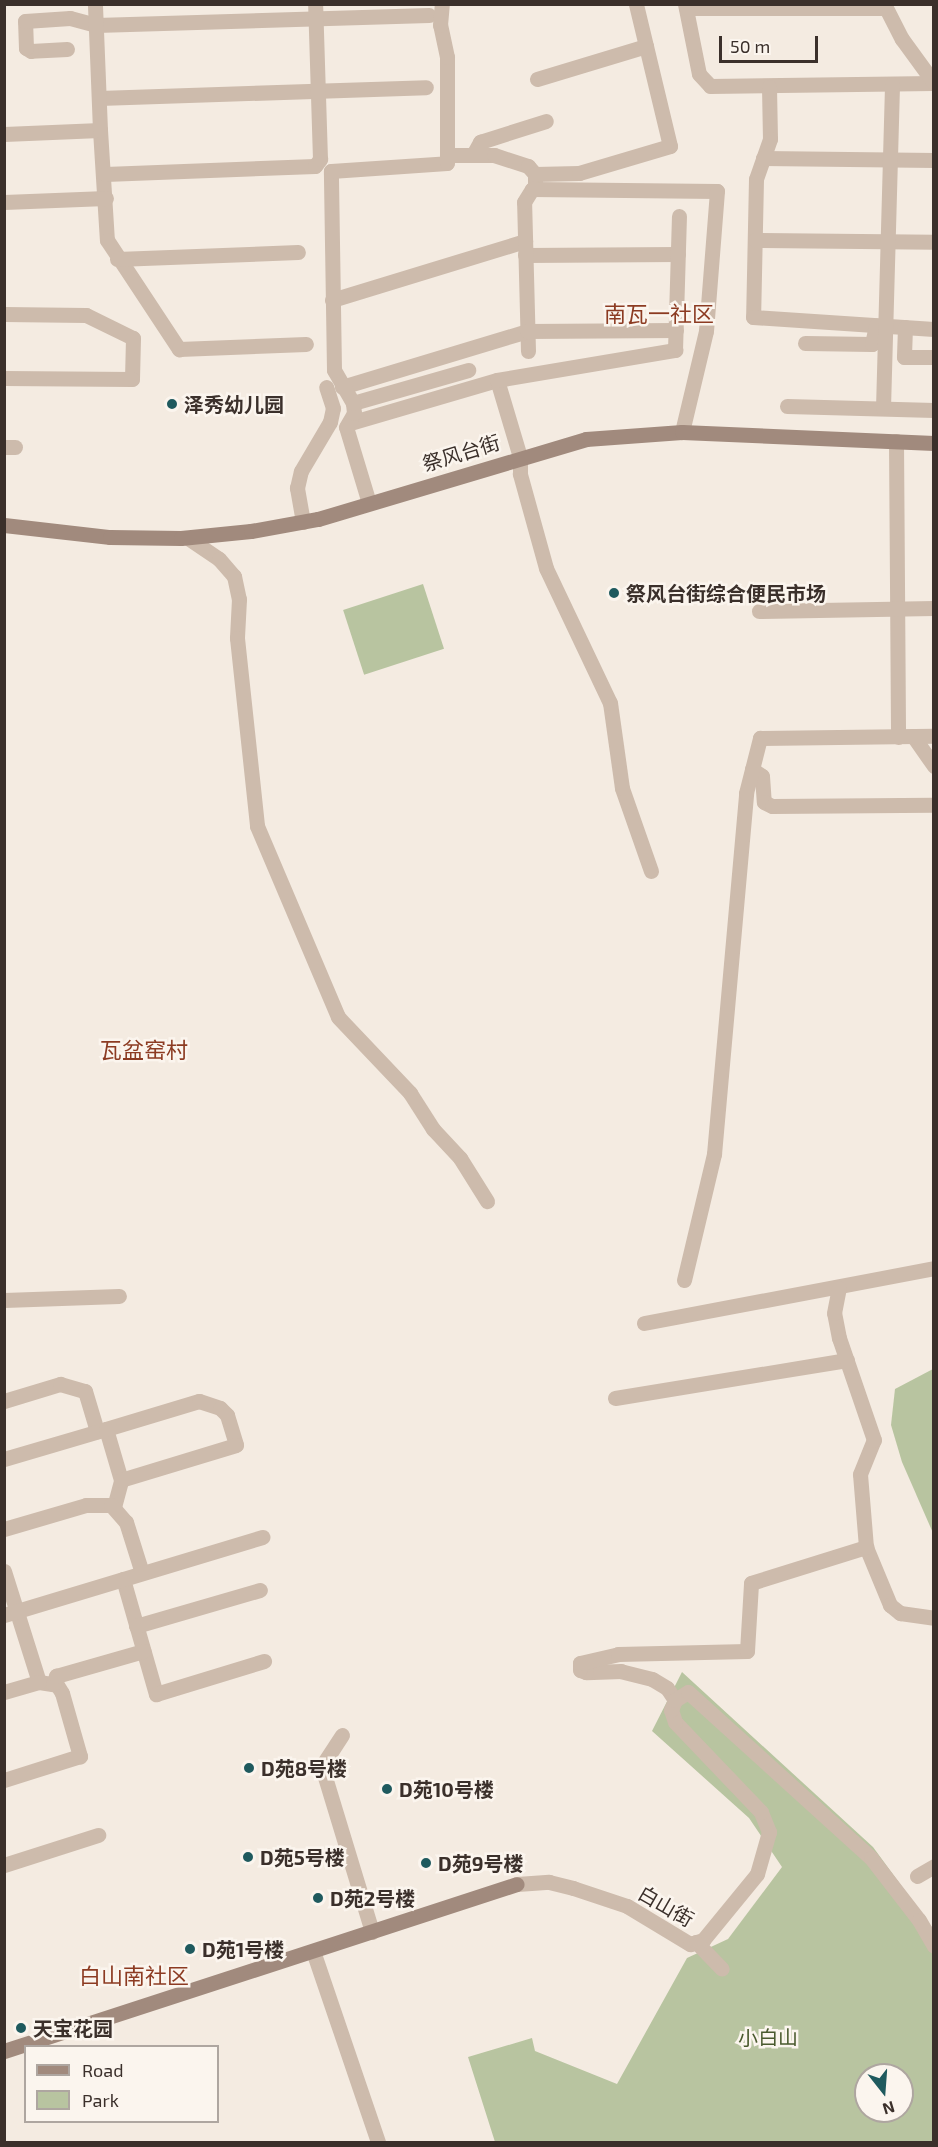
<!DOCTYPE html>
<meta charset="utf-8">
<style>
body{margin:0}
#map{position:relative;width:938px;height:2147px;overflow:hidden;background:#f4ebe1;font-family:"Exo 2","Noto Sans SC",sans-serif}
div>[style]{position:absolute}
.green>*{inset:0;background:#b8c4a0;transform-origin:0 0}
.minor>*{height:15px;margin:-7.5px;padding:0 7.5px;transform-origin:7.5px;border-radius:7.5px;background:#cdbbac}
.tertiary>*{height:15px;margin:-7.5px;padding:0 7.5px;transform-origin:7.5px;border-radius:7.5px;background:#cdbbac}
.secondary>*{height:15px;margin:-7.5px;padding:0 7.5px;transform-origin:7.5px;border-radius:7.5px;background:#a18a7d}
.dots>*{width:16px;height:16px;translate:-50% -50%;box-sizing:border-box;border:3px solid #fbf5ee;border-radius:50%}
span{translate:-50% -50%;white-space:nowrap;text-align:center;line-height:1.15;-webkit-text-stroke:5px #fbf5ee;paint-order:stroke}
.poi-label{font-size:20px;color:#3b302b;font-weight:700}
.left{translate:0 -50%;text-align:left}
.street-label{font-size:20px;color:#3b302b}
.park-label{font-size:20px;color:#4a5a2e}
.quarter-label{font-size:22px;color:#8c3b22}
.frame{position:absolute;inset:0;border:6px solid #3b302b;pointer-events:none}
.legend{position:absolute;left:24px;top:2045px;width:195px;height:78px;box-sizing:border-box;background:#fbf5ee;border:2px solid #aea6a0;margin:0;padding:8px 10px;list-style:none;font-size:18px;color:#3b302b}
.legend li{display:flex;align-items:center;gap:12px;height:30px}
.legend b{width:30px;border:2px solid #aea6a0}
.north{position:absolute;left:854px;top:2063px;width:60px;height:60px;box-sizing:border-box;background:#fbf5ee;border:2px solid #aea6a0;border-radius:50%;rotate:163deg;font-size:16px;font-weight:700;line-height:24px;text-align:center;color:#3b302b}
.north::after{content:'';display:block;margin:auto;width:21px;height:27px;background:#1f5a5e;clip-path:polygon(50% 0,100% 100%,50% 72%,0 100%)}
.scale{position:absolute;left:719px;top:36px;width:99px;height:27px;box-sizing:border-box;border:3px solid #3b302b;border-top:0;padding-left:8px;font-size:18px;line-height:21px;white-space:nowrap;color:#3b302b;-webkit-text-stroke:4px #fbf5ee;paint-order:stroke}
</style>
<div id="map">
<div class="green">
<div style="left:423px;top:584px;width:68px;height:84px;rotate:72deg"></div>
<div style="clip-path:polygon(933px 1369px,933px 1533px,902px 1462px,891px 1425px,895px 1389px)"></div>
<div style="clip-path:polygon(evenodd,682px 1672px,873px 1847px,933px 1929px,933px 2142px,495px 2142px,468px 2057px,532px 2038px,535px 2051px,617px 2084px,687px 1958px,728px 1939px,782px 1867px,749px 1818px,652px 1731px,682px 1672px,866px 2075px,902px 2075px,902px 2111px,866px 2111px,866px 2075px)"></div>
</div>
<div class="minor">
<div style="left:685px;top:4px;width:71px;rotate:78.7deg"></div>
<div style="left:699px;top:74px;width:16px;rotate:47deg"></div>
<div style="left:710px;top:86px;width:223px;rotate:-0.8deg"></div>
<div style="left:884px;top:4px;width:39px;rotate:63deg"></div>
<div style="left:902px;top:39px;width:54px;rotate:54deg"></div>
<div style="left:686px;top:8px;width:199px"></div>
<div style="left:67px;top:49px;width:36px;rotate:177deg"></div>
<div style="left:31px;top:51px;width:6px;rotate:-149deg"></div>
<div style="left:26px;top:48px;width:27px;rotate:-92deg"></div>
<div style="left:25px;top:21px;width:45px;rotate:-3.8deg"></div>
<div style="left:70px;top:18px;width:27px;rotate:15deg"></div>
<div style="left:96px;top:25px;width:333px;rotate:-1.7deg"></div>
<div style="left:537px;top:79px;width:114px;rotate:-16.8deg"></div>
<div style="left:769px;top:87px;width:52px;rotate:88.9deg"></div>
<div style="left:770px;top:139px;width:42px;rotate:109.3deg"></div>
<div style="left:756px;top:179px;width:138px;rotate:91.2deg"></div>
<div style="left:753px;top:317px;width:181px;rotate:3.8deg"></div>
<div style="left:99px;top:98px;width:327px;rotate:-1.9deg"></div>
<div style="left:100px;top:130px;width:110px;rotate:86.4deg"></div>
<div style="left:107px;top:240px;width:131px;rotate:56.6deg"></div>
<div style="left:179px;top:349px;width:127px;rotate:-2.3deg"></div>
<div style="left:4px;top:134px;width:96px;rotate:-2.4deg"></div>
<div style="left:100px;top:130px;width:126px;rotate:-92.3deg"></div>
<div style="left:474px;top:153px;width:13px;rotate:-61deg"></div>
<div style="left:480px;top:142px;width:69px;rotate:-17.7deg"></div>
<div style="left:447px;top:155px;width:47px"></div>
<div style="left:494px;top:155px;width:36px;rotate:18deg"></div>
<div style="left:528px;top:166px;width:11px;rotate:49deg"></div>
<div style="left:763px;top:158px;width:171px;rotate:0.7deg"></div>
<div style="left:105px;top:174px;width:210px;rotate:-2.2deg"></div>
<div style="left:315px;top:166px;width:9px;rotate:-54deg"></div>
<div style="left:320px;top:159px;width:155px;rotate:-91.8deg"></div>
<div style="left:535px;top:189px;width:15px;rotate:-90deg"></div>
<div style="left:535px;top:174px;width:44px;rotate:-1.3deg"></div>
<div style="left:579px;top:173px;width:95px;rotate:-16.5deg"></div>
<div style="left:670px;top:146px;width:146px;rotate:-103.5deg"></div>
<div style="left:4px;top:202px;width:102px;rotate:-2.2deg"></div>
<div style="left:755px;top:240px;width:179px;rotate:0.6deg"></div>
<div style="left:525px;top:255px;width:153px;rotate:-0.4deg"></div>
<div style="left:117px;top:259px;width:181px;rotate:-2.2deg"></div>
<div style="left:332px;top:300px;width:202px;rotate:-17deg"></div>
<div style="left:4px;top:314px;width:82px;rotate:0.7deg"></div>
<div style="left:86px;top:315px;width:52px;rotate:26.1deg"></div>
<div style="left:133px;top:338px;width:41px;rotate:91.4deg"></div>
<div style="left:132px;top:379px;width:128px;rotate:-179.6deg"></div>
<div style="left:905px;top:327px;width:30px;rotate:92deg"></div>
<div style="left:904px;top:357px;width:30px"></div>
<div style="left:805px;top:343px;width:67px;rotate:0.9deg"></div>
<div style="left:872px;top:344px;width:19px;rotate:-78deg"></div>
<div style="left:528px;top:351px;width:149px;rotate:-91.5deg"></div>
<div style="left:524px;top:202px;width:15px;rotate:-58deg"></div>
<div style="left:532px;top:189px;width:185px;rotate:0.6deg"></div>
<div style="left:717px;top:191px;width:140px;rotate:94.5deg"></div>
<div style="left:706px;top:331px;width:104px;rotate:103.4deg"></div>
<div style="left:342px;top:387px;width:193px;rotate:-16.8deg"></div>
<div style="left:527px;top:331px;width:149px;rotate:-0.4deg"></div>
<div style="left:353px;top:403px;width:120px;rotate:-16deg"></div>
<div style="left:787px;top:406px;width:147px;rotate:1.6deg"></div>
<div style="left:883px;top:408px;width:324px;rotate:-88.4deg"></div>
<div style="left:350px;top:423px;width:153px;rotate:-16.3deg"></div>
<div style="left:896px;top:441px;width:296px;rotate:89.6deg"></div>
<div style="left:4px;top:447px;width:11px"></div>
<div style="left:369px;top:503px;width:79px;rotate:-106.8deg"></div>
<div style="left:346px;top:427px;width:16px;rotate:-60deg"></div>
<div style="left:354px;top:413px;width:10px;rotate:-96deg"></div>
<div style="left:353px;top:403px;width:38px;rotate:-120deg"></div>
<div style="left:334px;top:370px;width:199px;rotate:-90.9deg"></div>
<div style="left:331px;top:171px;width:116px;rotate:-3.9deg"></div>
<div style="left:447px;top:163px;width:106px;rotate:-90deg"></div>
<div style="left:447px;top:57px;width:33px;rotate:-102deg"></div>
<div style="left:440px;top:25px;width:21px;rotate:-85deg"></div>
<div style="left:303px;top:522px;width:35px;rotate:-100deg"></div>
<div style="left:297px;top:488px;width:17px;rotate:-77deg"></div>
<div style="left:301px;top:471px;width:57px;rotate:-59.4deg"></div>
<div style="left:330px;top:422px;width:14px;rotate:-78deg"></div>
<div style="left:333px;top:408px;width:22px;rotate:-108deg"></div>
<div style="left:759px;top:611px;width:175px;rotate:-1deg"></div>
<div style="left:913px;top:736px;width:37px;rotate:55deg"></div>
<div style="left:752px;top:769px;width:12px;rotate:35deg"></div>
<div style="left:762px;top:776px;width:26px;rotate:86deg"></div>
<div style="left:764px;top:802px;width:9px;rotate:27deg"></div>
<div style="left:772px;top:806px;width:162px;rotate:-0.4deg"></div>
<div style="left:257px;top:826px;width:207px;rotate:67deg"></div>
<div style="left:338px;top:1017px;width:105px;rotate:46.5deg"></div>
<div style="left:410px;top:1093px;width:43px;rotate:57.4deg"></div>
<div style="left:433px;top:1129px;width:40px;rotate:47deg"></div>
<div style="left:460px;top:1158px;width:51px;rotate:57.9deg"></div>
<div style="left:651px;top:871px;width:88px;rotate:-109.3deg"></div>
<div style="left:622px;top:788px;width:86px;rotate:-98deg"></div>
<div style="left:610px;top:703px;width:149px;rotate:-115.4deg"></div>
<div style="left:546px;top:568px;width:98px;rotate:-105.5deg"></div>
<div style="left:520px;top:474px;width:17px;rotate:-90deg"></div>
<div style="left:520px;top:457px;width:80px;rotate:-106.6deg"></div>
<div style="left:497px;top:380px;width:181px;rotate:-9.6deg"></div>
<div style="left:675px;top:350px;width:134px;rotate:-88.3deg"></div>
<div style="left:684px;top:1280px;width:130px;rotate:-76.6deg"></div>
<div style="left:714px;top:1154px;width:362px;rotate:-84.9deg"></div>
<div style="left:746px;top:793px;width:57px;rotate:-75.7deg"></div>
<div style="left:760px;top:738px;width:174px;rotate:-0.7deg"></div>
<div style="left:644px;top:1323px;width:295px;rotate:-10.7deg"></div>
<div style="left:615px;top:1398px;width:235px;rotate:-9.3deg"></div>
<div style="left:4px;top:1401px;width:59px;rotate:-16.9deg"></div>
<div style="left:60px;top:1384px;width:26px;rotate:16deg"></div>
<div style="left:85px;top:1391px;width:42px;rotate:73.3deg"></div>
<div style="left:4px;top:1459px;width:106px;rotate:-16.4deg"></div>
<div style="left:114px;top:1507px;width:28px;rotate:-75deg"></div>
<div style="left:121px;top:1480px;width:53px;rotate:-106.4deg"></div>
<div style="left:106px;top:1429px;width:97px;rotate:-16.8deg"></div>
<div style="left:199px;top:1401px;width:22px;rotate:18deg"></div>
<div style="left:220px;top:1408px;width:10px;rotate:45deg"></div>
<div style="left:227px;top:1415px;width:31px;rotate:73deg"></div>
<div style="left:236px;top:1445px;width:120px;rotate:163.1deg"></div>
<div style="left:4px;top:1529px;width:85px;rotate:-16.3deg"></div>
<div style="left:86px;top:1505px;width:25px"></div>
<div style="left:111px;top:1505px;width:23px;rotate:49deg"></div>
<div style="left:126px;top:1522px;width:53px;rotate:72.6deg"></div>
<div style="left:866px;top:1547px;width:63px;rotate:67.5deg"></div>
<div style="left:890px;top:1605px;width:13px;rotate:39deg"></div>
<div style="left:900px;top:1613px;width:34px;rotate:8deg"></div>
<div style="left:4px;top:1571px;width:116px;rotate:72.5deg"></div>
<div style="left:39px;top:1682px;width:18px;rotate:9deg"></div>
<div style="left:57px;top:1685px;width:9px;rotate:58deg"></div>
<div style="left:62px;top:1693px;width:66px;rotate:74.1deg"></div>
<div style="left:80px;top:1756px;width:80px;rotate:162.5deg"></div>
<div style="left:123px;top:1579px;width:120px;rotate:74deg"></div>
<div style="left:156px;top:1694px;width:113px;rotate:-17deg"></div>
<div style="left:4px;top:1615px;width:270px;rotate:-16.8deg"></div>
<div style="left:136px;top:1626px;width:129px;rotate:-16.2deg"></div>
<div style="left:53px;top:1684px;width:9px;rotate:-69deg"></div>
<div style="left:56px;top:1676px;width:91px;rotate:-15.9deg"></div>
<div style="left:4px;top:1692px;width:36px;rotate:-16deg"></div>
<div style="left:675px;top:1700px;width:14px;rotate:-124deg"></div>
<div style="left:667px;top:1688px;width:17px;rotate:-149deg"></div>
<div style="left:652px;top:1679px;width:32px;rotate:-166deg"></div>
<div style="left:621px;top:1671px;width:35px;rotate:178deg"></div>
<div style="left:586px;top:1672px;width:6px;rotate:-162deg"></div>
<div style="left:580px;top:1670px;width:7px;rotate:-90deg"></div>
<div style="left:580px;top:1663px;width:39px;rotate:-13deg"></div>
<div style="left:618px;top:1654px;width:129px;rotate:-1.3deg"></div>
<div style="left:747px;top:1651px;width:68px;rotate:-86.6deg"></div>
<div style="left:751px;top:1583px;width:121px;rotate:-17.4deg"></div>
<div style="left:866px;top:1547px;width:73px;rotate:-94.7deg"></div>
<div style="left:860px;top:1474px;width:37px;rotate:-68deg"></div>
<div style="left:874px;top:1440px;width:108px;rotate:-108.9deg"></div>
<div style="left:839px;top:1338px;width:25px;rotate:-101deg"></div>
<div style="left:834px;top:1313px;width:25px;rotate:-79deg"></div>
<div style="left:342px;top:1735px;width:33px;rotate:123deg"></div>
<div style="left:324px;top:1763px;width:14px;rotate:86deg"></div>
<div style="left:325px;top:1777px;width:162px;rotate:73.1deg"></div>
<div style="left:4px;top:1865px;width:99px;rotate:-17.7deg"></div>
<div style="left:917px;top:1876px;width:20px;rotate:-30deg"></div>
<div style="left:517px;top:1884px;width:32px;rotate:-4deg"></div>
<div style="left:549px;top:1882px;width:25px;rotate:14deg"></div>
<div style="left:573px;top:1888px;width:57px;rotate:18.4deg"></div>
<div style="left:627px;top:1906px;width:74px;rotate:31.1deg"></div>
<div style="left:690px;top:1944px;width:14px;rotate:-17deg"></div>
<div style="left:703px;top:1940px;width:85px;rotate:-50.7deg"></div>
<div style="left:757px;top:1874px;width:44px;rotate:-74.1deg"></div>
<div style="left:769px;top:1832px;width:22px;rotate:-112deg"></div>
<div style="left:761px;top:1812px;width:124px;rotate:-133.7deg"></div>
<div style="left:675px;top:1722px;width:13px;rotate:-108deg"></div>
<div style="left:671px;top:1710px;width:11px;rotate:-68deg"></div>
<div style="left:675px;top:1700px;width:15px;rotate:-32deg"></div>
<div style="left:688px;top:1692px;width:247px;rotate:42.2deg"></div>
<div style="left:871px;top:1858px;width:78px;rotate:52.3deg"></div>
<div style="left:919px;top:1920px;width:30px;rotate:60deg"></div>
<div style="left:696px;top:1942px;width:37px;rotate:46deg"></div>
</div>
<div class="tertiary">
<div style="left:188px;top:538px;width:37px;rotate:34deg"></div>
<div style="left:219px;top:559px;width:23px;rotate:49deg"></div>
<div style="left:234px;top:576px;width:24px;rotate:78deg"></div>
<div style="left:239px;top:599px;width:39px;rotate:93deg"></div>
<div style="left:237px;top:638px;width:189px;rotate:83.9deg"></div>
<div style="left:4px;top:1300px;width:115px;rotate:-2deg"></div>
<div style="left:313px;top:1951px;width:202px;rotate:71.2deg"></div>
</div>
<div class="secondary">
<div style="left:4px;top:525px;width:107px;rotate:6.5deg"></div>
<div style="left:110px;top:537px;width:71px;rotate:0.8deg"></div>
<div style="left:181px;top:538px;width:70px;rotate:-5.7deg"></div>
<div style="left:251px;top:531px;width:68px;rotate:-10.2deg"></div>
<div style="left:318px;top:519px;width:280px;rotate:-16.6deg"></div>
<div style="left:586px;top:439px;width:96px;rotate:-4.2deg"></div>
<div style="left:682px;top:432px;width:252px;rotate:2.5deg"></div>
<div style="left:4px;top:2051px;width:539px;rotate:-18.03deg"></div>
</div>
<div class="dots">
<div style="left:172px;top:404px;background:#1f5a5e"></div>
<div style="left:614px;top:593px;background:#1f5a5e"></div>
<div style="left:249px;top:1768px;background:#1f5a5e"></div>
<div style="left:387px;top:1789px;background:#1f5a5e"></div>
<div style="left:248px;top:1857px;background:#1f5a5e"></div>
<div style="left:426px;top:1863px;background:#1f5a5e"></div>
<div style="left:318px;top:1898px;background:#1f5a5e"></div>
<div style="left:190px;top:1949px;background:#1f5a5e"></div>
<div style="left:21px;top:2028px;background:#1f5a5e"></div>
</div>
<div class="poi-label">
<span class="left" style="left:184px;top:404px">泽秀幼儿园</span>
<span class="left" style="left:626px;top:593px">祭风台街综合便民市场</span>
<span class="left" style="left:261px;top:1768px">D苑8号楼</span>
<span class="left" style="left:399px;top:1789px">D苑10号楼</span>
<span class="left" style="left:260px;top:1857px">D苑5号楼</span>
<span class="left" style="left:438px;top:1863px">D苑9号楼</span>
<span class="left" style="left:330px;top:1898px">D苑2号楼</span>
<span class="left" style="left:202px;top:1949px">D苑1号楼</span>
<span class="left" style="left:33px;top:2028px">天宝花园</span>
</div>
<div class="street-label">
<span style="left:461px;top:453px;rotate:-17deg">祭风台街</span>
<span style="left:666px;top:1906px;rotate:30deg">白山街</span>
</div>
<div class="park-label">
<span style="left:768px;top:2037px">小白山</span>
</div>
<div class="quarter-label">
<span style="left:659px;top:314px">南瓦一社区</span>
<span style="left:144px;top:1050px">瓦盆窑村</span>
<span style="left:134px;top:1976px">白山南社区</span>
</div>
<div class="frame"></div>
<ul class="legend">
<li><b style="height:8px;background:#a18a7d"></b>Road</li>
<li><b style="height:16px;background:#b8c4a0"></b>Park</li>
</ul>
<div class="north">N</div>
<div class="scale">50 m</div>
</div>
